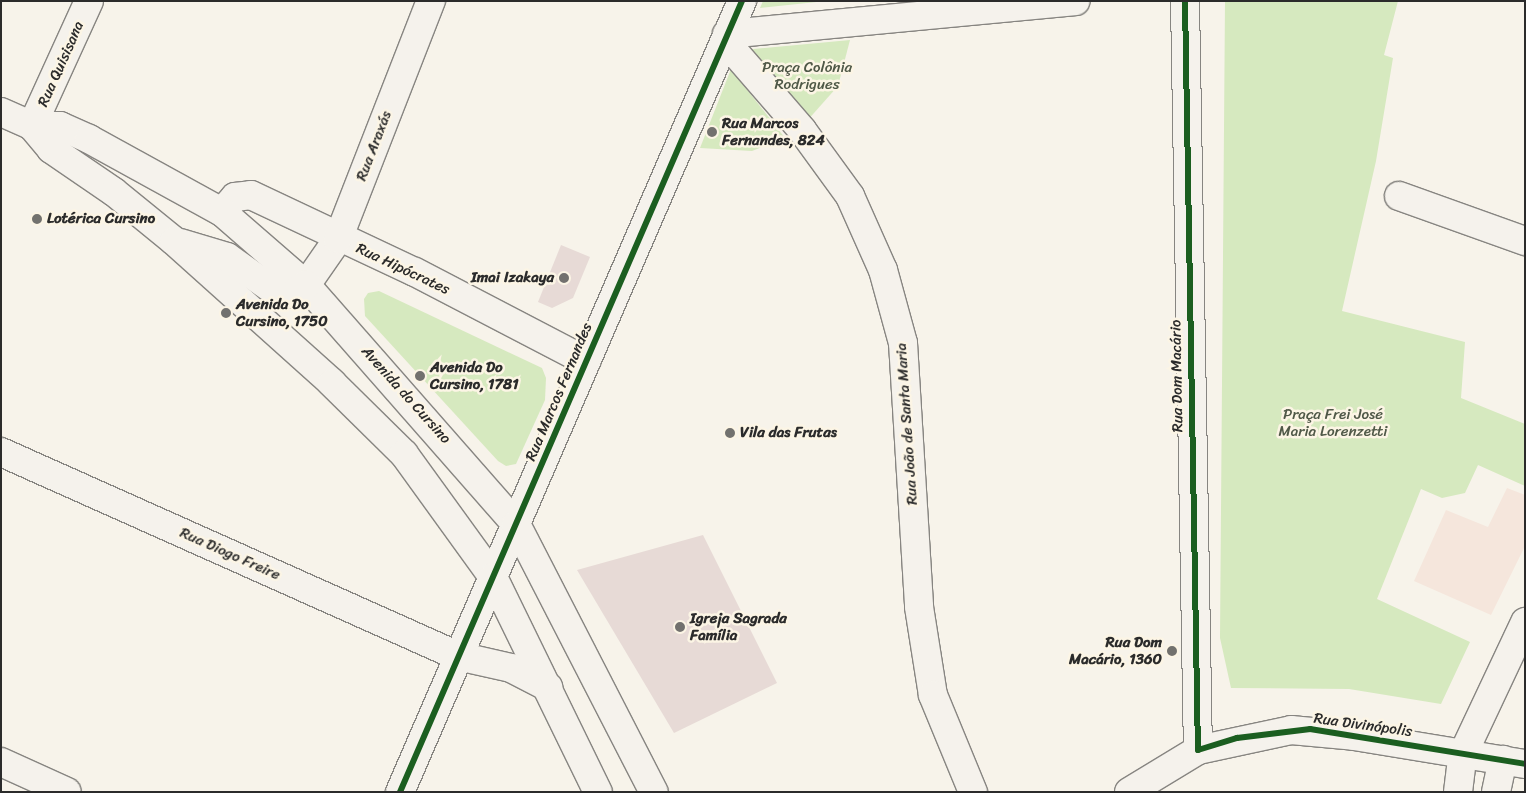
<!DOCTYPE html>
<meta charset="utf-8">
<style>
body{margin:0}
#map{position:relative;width:1526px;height:793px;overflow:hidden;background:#f7f3ea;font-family:Sriracha,sans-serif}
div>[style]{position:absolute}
.built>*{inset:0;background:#f5e6dc}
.green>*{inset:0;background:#d6e9bf}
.building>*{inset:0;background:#e7dad6}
.roads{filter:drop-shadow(1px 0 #878581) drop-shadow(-1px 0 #878581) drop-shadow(0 1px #878581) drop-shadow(0 -1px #878581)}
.street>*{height:28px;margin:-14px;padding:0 14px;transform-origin:14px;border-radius:14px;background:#f5f2ec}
.secondary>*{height:28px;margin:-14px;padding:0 14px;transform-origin:14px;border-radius:14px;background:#f5f2ec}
.cycleway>*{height:6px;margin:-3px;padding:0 3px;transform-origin:3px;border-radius:3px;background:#1b5e20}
.dots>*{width:14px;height:14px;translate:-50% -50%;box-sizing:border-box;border:2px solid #fcf5e5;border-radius:50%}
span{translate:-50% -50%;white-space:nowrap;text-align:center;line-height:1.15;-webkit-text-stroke:5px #fcf5e5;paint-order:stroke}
.street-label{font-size:15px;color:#2b2b2b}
.park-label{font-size:15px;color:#4f5847}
.poi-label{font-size:15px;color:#2b2b2b;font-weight:700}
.left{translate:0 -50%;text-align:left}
.right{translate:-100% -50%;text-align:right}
.frame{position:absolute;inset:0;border:2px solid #2b2b2b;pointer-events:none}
</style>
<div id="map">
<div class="built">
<div style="clip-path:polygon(1507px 488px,1525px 495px,1525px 546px,1491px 615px,1414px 581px,1446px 510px,1488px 527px)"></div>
</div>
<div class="green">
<div style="clip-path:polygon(763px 1px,826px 1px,760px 8px)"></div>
<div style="clip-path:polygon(1225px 1px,1398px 1px,1384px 55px,1393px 58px,1376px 161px,1342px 311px,1465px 342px,1461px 398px,1525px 424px,1525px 486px,1478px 465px,1465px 493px,1442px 498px,1421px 489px,1377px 599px,1470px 642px,1441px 704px,1349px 689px,1231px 688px,1220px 638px)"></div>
<div style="clip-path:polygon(850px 40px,838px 86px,806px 122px,742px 50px)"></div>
<div style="clip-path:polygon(731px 69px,785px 138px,752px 151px,700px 148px)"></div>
<div style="clip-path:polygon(379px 291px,542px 368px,546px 378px,545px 400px,516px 464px,506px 466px,498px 461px,365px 316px,364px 299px,368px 293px)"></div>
</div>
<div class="building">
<div style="clip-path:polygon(561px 245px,590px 257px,573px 298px,552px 308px,538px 302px)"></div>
<div style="clip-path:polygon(703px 535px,777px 683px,674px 733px,577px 570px)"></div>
</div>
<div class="roads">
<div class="street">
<div style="left:1185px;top:1px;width:749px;rotate:89.01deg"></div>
<div style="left:727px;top:34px;width:350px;rotate:-5.4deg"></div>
<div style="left:725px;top:41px;width:118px;rotate:49.1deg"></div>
<div style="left:802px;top:130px;width:82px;rotate:54deg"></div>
<div style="left:850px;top:196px;width:81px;rotate:66deg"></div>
<div style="left:883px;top:270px;width:76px;rotate:74.7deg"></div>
<div style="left:903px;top:343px;width:264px;rotate:86.5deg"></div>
<div style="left:919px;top:607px;width:89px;rotate:81deg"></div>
<div style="left:933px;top:695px;width:105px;rotate:67.6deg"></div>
<div style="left:32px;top:126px;width:137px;rotate:-65.5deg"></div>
<div style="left:1399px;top:196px;width:134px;rotate:19.7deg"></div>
<div style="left:222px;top:212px;width:20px;rotate:-49deg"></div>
<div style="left:235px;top:197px;width:16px;rotate:-7deg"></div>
<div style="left:251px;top:195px;width:181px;rotate:25.2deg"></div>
<div style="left:415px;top:272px;width:193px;rotate:27.5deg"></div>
<div style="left:306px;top:285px;width:56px;rotate:-55.2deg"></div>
<div style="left:338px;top:239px;width:256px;rotate:-68.7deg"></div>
<div style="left:1px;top:452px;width:500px;rotate:24.06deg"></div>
<div style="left:1px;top:762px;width:72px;rotate:24.4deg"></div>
<div style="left:400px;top:792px;width:862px;rotate:-66.62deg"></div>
<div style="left:1129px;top:792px;width:81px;rotate:-31.3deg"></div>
<div style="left:1198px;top:750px;width:95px;rotate:-12.1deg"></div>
<div style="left:1291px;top:730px;width:63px;rotate:5.4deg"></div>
<div style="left:1354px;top:736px;width:173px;rotate:9.3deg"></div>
</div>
<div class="secondary">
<div style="left:1px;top:112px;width:34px;rotate:24deg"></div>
<div style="left:32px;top:126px;width:30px;rotate:50deg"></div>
<div style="left:51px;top:149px;width:76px;rotate:34.3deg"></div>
<div style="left:114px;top:192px;width:77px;rotate:39.2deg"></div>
<div style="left:174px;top:241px;width:212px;rotate:41.9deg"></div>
<div style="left:332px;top:383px;width:101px;rotate:44.6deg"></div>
<div style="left:404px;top:454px;width:152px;rotate:54.1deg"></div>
<div style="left:493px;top:577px;width:239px;rotate:64deg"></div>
<div style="left:32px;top:126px;width:28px"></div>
<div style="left:60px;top:126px;width:32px;rotate:24deg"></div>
<div style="left:89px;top:139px;width:152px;rotate:28.8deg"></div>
<div style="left:222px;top:212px;width:111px;rotate:41deg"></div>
<div style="left:306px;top:285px;width:318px;rotate:48.7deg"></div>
<div style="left:516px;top:524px;width:301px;rotate:62.8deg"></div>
<div style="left:180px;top:243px;width:49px;rotate:16.6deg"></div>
<div style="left:227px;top:257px;width:64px;rotate:35.4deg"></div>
<div style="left:279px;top:294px;width:14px"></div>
<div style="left:293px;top:294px;width:16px;rotate:-35deg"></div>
<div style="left:458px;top:656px;width:54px;rotate:12.8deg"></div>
<div style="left:511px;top:668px;width:42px;rotate:27.2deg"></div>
<div style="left:1458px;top:792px;width:38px;rotate:-83deg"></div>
<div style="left:1463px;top:754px;width:146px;rotate:-64.8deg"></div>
<div style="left:1496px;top:792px;width:33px;rotate:-78deg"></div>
</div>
</div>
<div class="cycleway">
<div style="left:1185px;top:1px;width:749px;rotate:89.01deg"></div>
<div style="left:1198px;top:750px;width:41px;rotate:-17.1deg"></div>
<div style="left:1237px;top:738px;width:74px;rotate:-7deg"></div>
<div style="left:1310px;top:729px;width:218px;rotate:9.2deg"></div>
<div style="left:400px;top:792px;width:862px;rotate:-66.62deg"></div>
</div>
<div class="dots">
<div style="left:712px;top:132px;background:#72716e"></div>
<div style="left:37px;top:219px;background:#72716e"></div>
<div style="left:564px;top:278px;background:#72716e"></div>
<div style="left:226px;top:313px;background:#72716e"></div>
<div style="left:420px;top:376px;background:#72716e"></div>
<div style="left:730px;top:433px;background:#72716e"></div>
<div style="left:680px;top:627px;background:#72716e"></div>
<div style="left:1172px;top:651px;background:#72716e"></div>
</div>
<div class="street-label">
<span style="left:61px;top:64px;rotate:-66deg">Rua Quisisana</span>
<span style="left:374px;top:146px;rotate:-69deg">Rua Araxás</span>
<span style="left:403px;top:269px;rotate:25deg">Rua Hipócrates</span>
<span style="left:1177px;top:376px;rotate:-91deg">Rua Dom Macário</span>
<span style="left:559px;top:392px;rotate:-67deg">Rua Marcos Fernandes</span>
<span style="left:406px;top:395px;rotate:48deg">Avenida do Cursino</span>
<span style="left:907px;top:424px;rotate:-94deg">Rua João de Santa Maria</span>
<span style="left:230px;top:554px;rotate:24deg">Rua Diogo Freire</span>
<span style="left:1363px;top:725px;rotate:8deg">Rua Divinópolis</span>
</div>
<div class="park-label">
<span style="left:807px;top:76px">Praça Colônia<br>Rodrigues</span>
<span style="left:1333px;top:423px">Praça Frei José<br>Maria Lorenzetti</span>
</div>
<div class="poi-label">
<span class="left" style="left:722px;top:132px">Rua Marcos<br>Fernandes, 824</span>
<span class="left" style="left:47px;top:219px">Lotérica Cursino</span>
<span class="right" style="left:554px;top:278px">Imai Izakaya</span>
<span class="left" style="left:236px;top:313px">Avenida Do<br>Cursino, 1750</span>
<span class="left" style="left:430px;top:376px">Avenida Do<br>Cursino, 1781</span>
<span class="left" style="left:740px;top:433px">Vila das Frutas</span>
<span class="left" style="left:690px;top:627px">Igreja Sagrada<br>Família</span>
<span class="right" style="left:1162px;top:651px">Rua Dom<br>Macário, 1360</span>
</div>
<div class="frame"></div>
</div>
